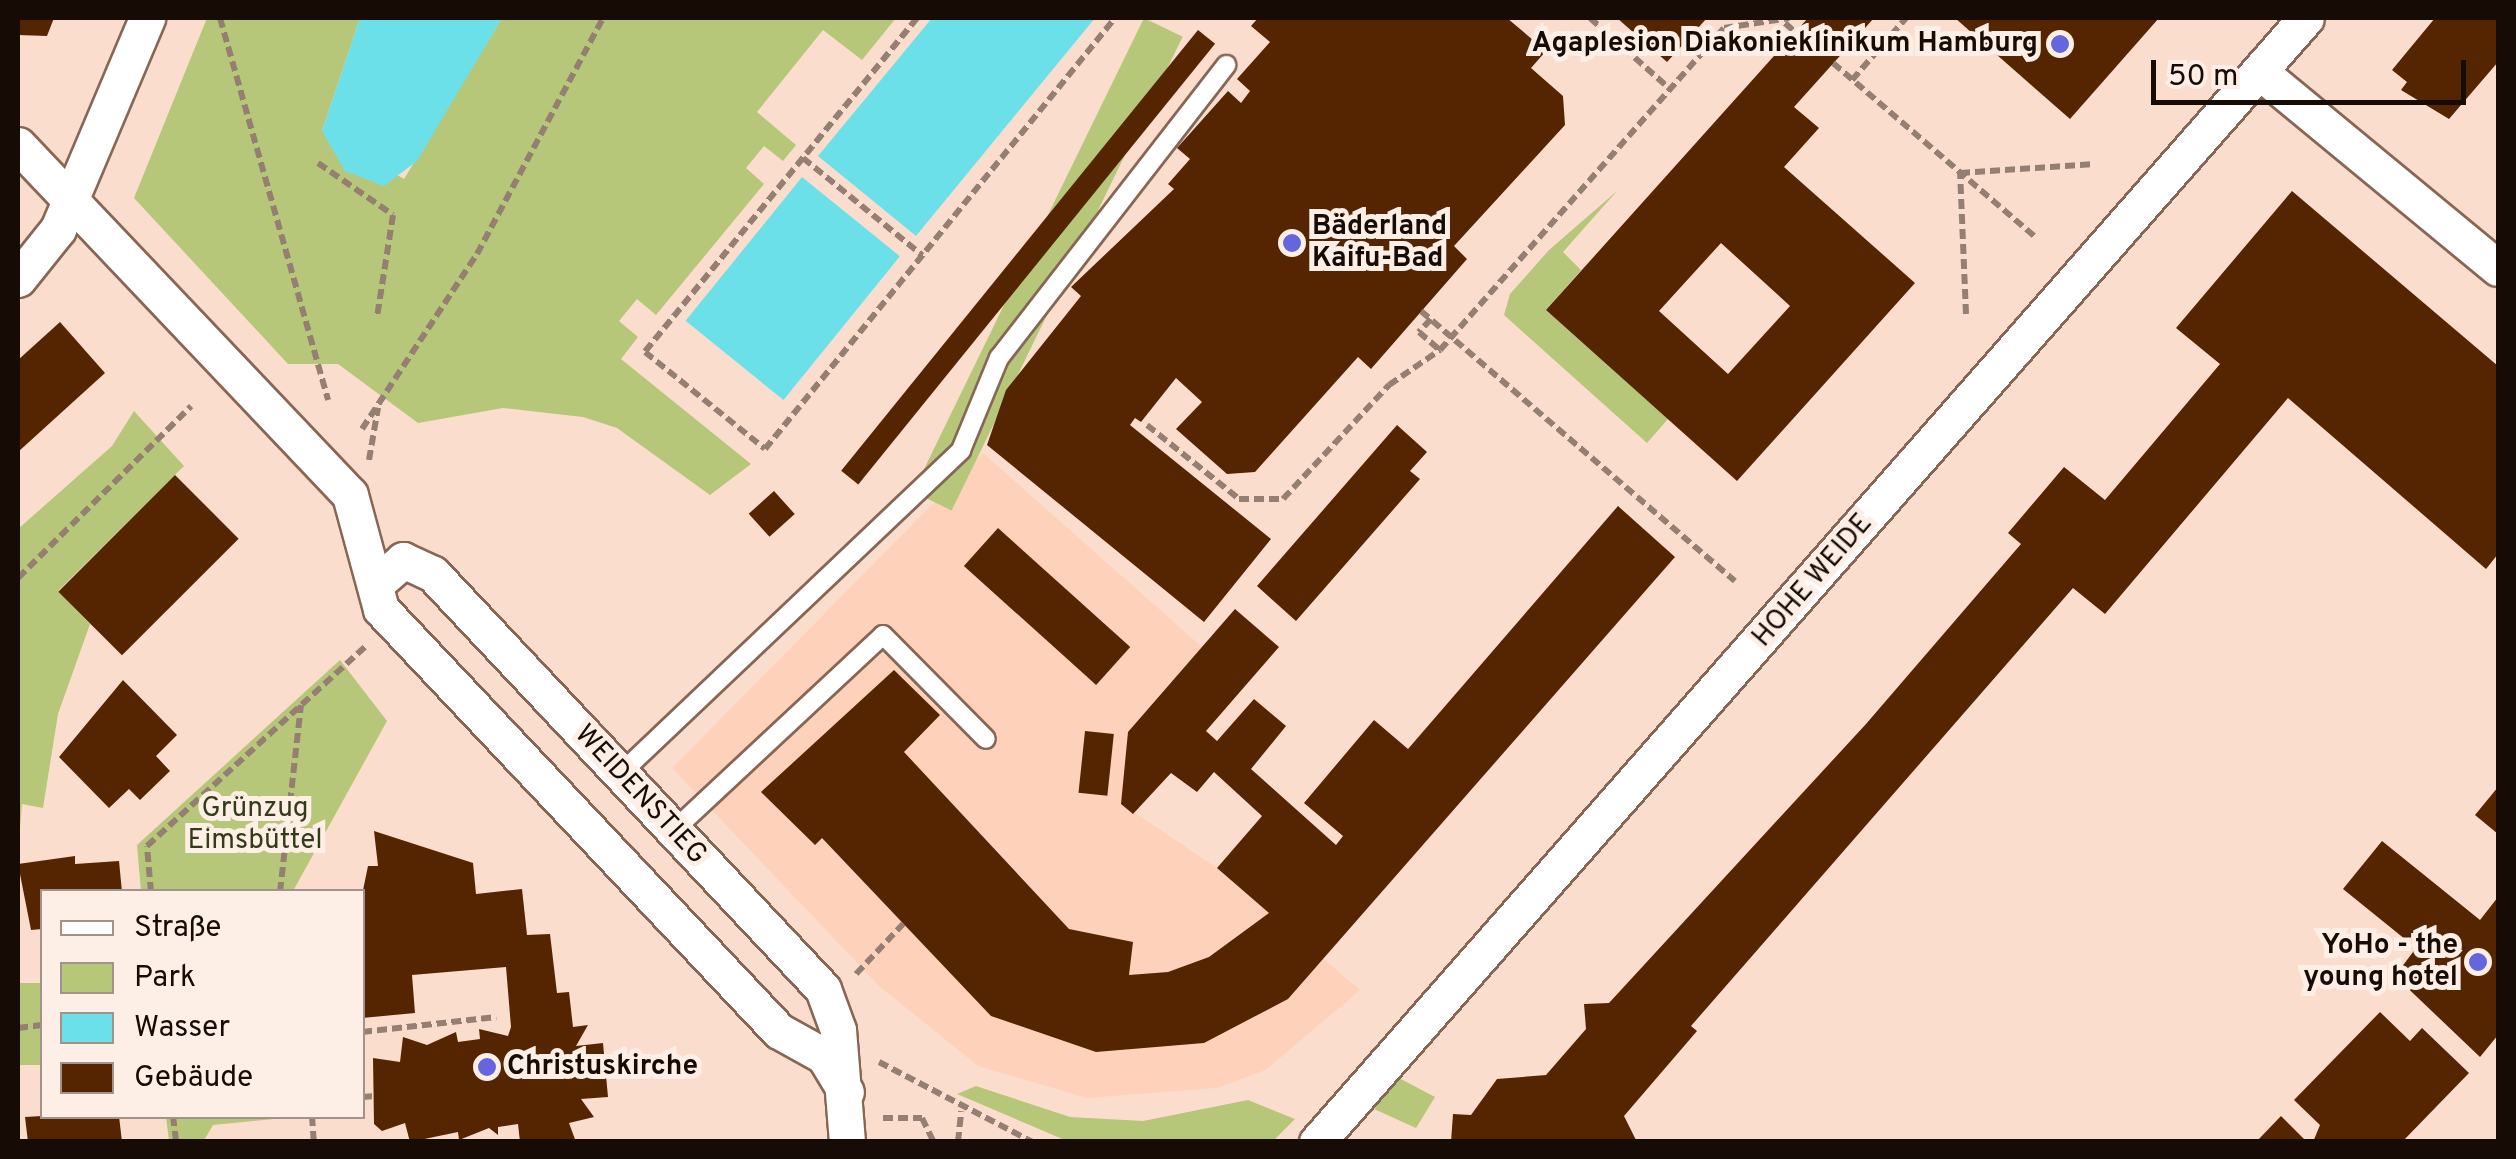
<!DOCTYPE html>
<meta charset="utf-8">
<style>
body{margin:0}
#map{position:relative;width:2516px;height:1159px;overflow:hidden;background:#fbddcd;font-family:Overpass,sans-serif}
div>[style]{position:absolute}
.built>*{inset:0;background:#fed2ba}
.green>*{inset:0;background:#b7c779;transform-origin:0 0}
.water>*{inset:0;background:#6ce0e8;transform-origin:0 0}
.building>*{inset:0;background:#552401;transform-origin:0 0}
.path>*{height:6px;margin-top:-3px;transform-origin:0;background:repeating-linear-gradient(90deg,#957f73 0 10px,transparent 0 15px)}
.roads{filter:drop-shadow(2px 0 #876655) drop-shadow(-2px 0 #876655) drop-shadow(0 2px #876655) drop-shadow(0 -2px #876655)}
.service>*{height:18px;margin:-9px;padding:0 9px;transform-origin:9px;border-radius:9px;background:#fff}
.minor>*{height:35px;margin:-17.5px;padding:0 17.5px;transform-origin:17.5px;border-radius:17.5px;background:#fff}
.dots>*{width:28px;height:28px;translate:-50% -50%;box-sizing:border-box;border:5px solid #fdeee6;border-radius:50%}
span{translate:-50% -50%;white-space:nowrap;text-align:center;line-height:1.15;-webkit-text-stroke:10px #fdeee6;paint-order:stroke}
.poi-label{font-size:28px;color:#170b05;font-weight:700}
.right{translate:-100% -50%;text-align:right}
.left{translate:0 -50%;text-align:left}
.street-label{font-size:28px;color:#170b05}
.park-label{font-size:28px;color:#343b18}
.frame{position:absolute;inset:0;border:20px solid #170b05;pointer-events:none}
.legend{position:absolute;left:40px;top:889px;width:325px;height:230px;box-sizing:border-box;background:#fdeee6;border:2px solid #a1938c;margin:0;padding:12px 18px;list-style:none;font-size:30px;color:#170b05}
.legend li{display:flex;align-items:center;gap:20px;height:50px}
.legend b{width:50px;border:2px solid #a1938c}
.scale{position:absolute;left:2151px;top:60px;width:315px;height:45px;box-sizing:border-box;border:5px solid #170b05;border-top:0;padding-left:12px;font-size:30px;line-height:35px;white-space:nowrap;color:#170b05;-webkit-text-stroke:8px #fdeee6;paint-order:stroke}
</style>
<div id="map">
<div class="built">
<div style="clip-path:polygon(983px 453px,1202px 647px,1128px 732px,1122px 804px,1217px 868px,1360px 990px,1266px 1070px,1216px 1088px,1087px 1098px,978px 1066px,879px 986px,672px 768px)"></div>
</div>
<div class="green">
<div style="clip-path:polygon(207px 18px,360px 18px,322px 131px,404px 179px,502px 18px,896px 18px,862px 60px,823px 30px,757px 112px,796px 145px,783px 161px,764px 146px,746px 168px,764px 184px,656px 315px,637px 299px,619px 321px,638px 337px,621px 359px,751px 464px,710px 495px,617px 428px,583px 417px,503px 408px,418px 423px,338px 364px,288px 364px,134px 198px)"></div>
<div style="left:1144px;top:18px;width:43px;height:527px;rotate:26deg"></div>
<div style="clip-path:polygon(1617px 191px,1563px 252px,1581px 270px,1546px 310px,1668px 419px,1647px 443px,1504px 315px,1510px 294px,1549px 250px)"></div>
<div style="clip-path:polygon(134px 411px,184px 466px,58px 591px,90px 624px,58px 714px,43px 808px,22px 804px,18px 852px,18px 529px,112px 446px)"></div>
<div style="clip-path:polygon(340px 660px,387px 721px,293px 891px,141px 891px,137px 845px)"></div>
<div style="left:42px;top:983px;width:82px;height:24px;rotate:90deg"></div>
<div style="clip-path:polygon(1399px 1078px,1435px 1097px,1416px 1128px,1374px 1109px)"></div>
<div style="clip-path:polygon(976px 1086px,1070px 1117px,1143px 1121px,1248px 1100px,1295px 1119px,1273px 1141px,1067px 1141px,957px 1094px)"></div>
<div style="clip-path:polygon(293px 1117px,213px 1125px,203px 1142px,169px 1141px,166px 1117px)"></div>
</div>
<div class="water">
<div style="clip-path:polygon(360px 18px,502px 18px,417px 161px,384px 186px,345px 171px,322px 131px)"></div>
<div style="clip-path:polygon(932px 18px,1095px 18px,916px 236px,818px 156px)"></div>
<div style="left:802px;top:177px;width:126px;height:185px;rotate:39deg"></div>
</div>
<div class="building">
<div style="clip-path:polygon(18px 18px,54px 18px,47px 36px,18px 35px)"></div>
<div style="clip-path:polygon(1258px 18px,1507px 18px,1546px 51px,1531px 68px,1563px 96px,1565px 125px,1454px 246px,1467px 259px,1371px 369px,1358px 357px,1255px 472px,1227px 474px,1176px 429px,1202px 402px,1176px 378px,1141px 422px,1135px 418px,1130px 425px,1271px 539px,1204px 622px,987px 445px,1006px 390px,1081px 296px,1071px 287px,1174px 189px,1168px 184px,1190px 159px,1177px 148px,1228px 91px,1241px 103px,1250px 91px,1237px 79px,1270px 42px,1251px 26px)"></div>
<div style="clip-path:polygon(1617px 18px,1707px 18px,1667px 62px)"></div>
<div style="clip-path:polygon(evenodd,1808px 18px,1874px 18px,1794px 107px,1819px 128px,1784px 167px,1915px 283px,1737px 481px,1546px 310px,1808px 18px,1721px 243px,1790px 306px,1728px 374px,1659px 311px,1721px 243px)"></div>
<div style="clip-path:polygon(1955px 18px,2159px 18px,2070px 119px)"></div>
<div style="clip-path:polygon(2435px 18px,2498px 18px,2498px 62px,2449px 119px,2401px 90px,2407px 82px,2392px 70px)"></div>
<div style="left:1198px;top:30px;width:22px;height:567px;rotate:39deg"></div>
<div style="clip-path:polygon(2292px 191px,2498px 366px,2498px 554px,2486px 569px,2288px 398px,2105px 614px,2073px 588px,1691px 1026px,1697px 1031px,1624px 1116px,1637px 1142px,1451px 1142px,1453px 1114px,1471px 1115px,1497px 1079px,1546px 1075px,1586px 1029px,1584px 1004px,1609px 1003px,1866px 724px,2021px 544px,2008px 533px,2064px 467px,2105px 500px,2220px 364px,2176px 328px)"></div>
<div style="clip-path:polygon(60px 322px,105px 373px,18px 452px,18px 360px)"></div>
<div style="clip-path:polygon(1397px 425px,1427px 452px,1410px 471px,1420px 479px,1296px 621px,1257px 586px)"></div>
<div style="left:175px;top:475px;width:90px;height:165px;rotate:45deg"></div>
<div style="left:774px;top:491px;width:31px;height:34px;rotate:48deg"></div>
<div style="clip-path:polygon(1618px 506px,1675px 557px,1288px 999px,1204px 1043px,1096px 1052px,991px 1016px,822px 838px,815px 845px,761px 792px,894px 670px,940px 715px,904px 752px,1069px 929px,1133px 942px,1129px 975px,1168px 972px,1209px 957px,1269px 913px,1217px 868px,1262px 816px,1214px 772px,1197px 792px,1171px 773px,1133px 814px,1121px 804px,1128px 732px,1235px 609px,1279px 647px,1206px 731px,1217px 741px,1254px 699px,1286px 726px,1251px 769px,1336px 845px,1343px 836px,1304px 803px,1374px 720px,1408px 749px)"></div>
<div style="left:998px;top:528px;width:178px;height:51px;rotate:42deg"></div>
<div style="clip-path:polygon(123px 680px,177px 735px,156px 756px,170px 771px,140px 800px,129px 789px,109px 808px,59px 757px)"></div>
<div style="left:1085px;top:731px;width:29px;height:62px;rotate:6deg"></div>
<div style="clip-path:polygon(2498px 787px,2498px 834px,2475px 815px)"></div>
<div style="clip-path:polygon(374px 831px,473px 863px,476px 894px,522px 889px,527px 935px,550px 934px,557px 993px,569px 992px,573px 1027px,588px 1025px,576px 1046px,603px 1043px,608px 1097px,581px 1099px,594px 1117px,569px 1123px,576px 1142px,520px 1142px,518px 1124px,498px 1127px,498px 1135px,489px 1128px,459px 1140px,458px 1132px,410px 1142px,405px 1123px,382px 1131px,374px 1124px,373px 1058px,400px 1062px,403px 1037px,427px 1045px,456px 1032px,458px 1042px,480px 1039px,479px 1029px,508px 1036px,511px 1027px,506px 967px,412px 975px,415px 1013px,362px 1018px,362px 895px,368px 866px,378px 866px)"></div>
<div style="clip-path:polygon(2382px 841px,2480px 920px,2498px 897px,2498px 1035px,2480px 1057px,2395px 976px,2416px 948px,2343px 889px)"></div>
<div style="clip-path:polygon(75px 856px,75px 864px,119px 861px,122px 892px,42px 892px,42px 929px,31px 930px,18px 864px)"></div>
<div style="clip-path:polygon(2380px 1012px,2410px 1041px,2422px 1028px,2469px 1073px,2402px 1142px,2313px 1142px,2320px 1125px,2294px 1100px)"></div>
<div style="clip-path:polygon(42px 1116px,119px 1116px,122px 1142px,28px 1142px,25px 1117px)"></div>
<div style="clip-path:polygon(2281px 1116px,2307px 1142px,2256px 1142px)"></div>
</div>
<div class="path">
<div style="left:220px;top:18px;width:397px;rotate:74.2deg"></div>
<div style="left:917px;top:18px;width:431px;rotate:129.2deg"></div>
<div style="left:645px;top:352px;width:154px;rotate:38.9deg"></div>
<div style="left:765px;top:449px;width:555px;rotate:-50.92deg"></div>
<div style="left:1590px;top:18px;width:107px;rotate:41.6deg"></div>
<div style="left:1785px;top:23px;width:13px;rotate:42deg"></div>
<div style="left:1833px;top:63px;width:265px;rotate:40.7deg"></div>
<div style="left:1852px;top:80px;width:82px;rotate:-48.9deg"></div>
<div style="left:803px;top:158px;width:154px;rotate:39.2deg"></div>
<div style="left:318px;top:163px;width:91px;rotate:34.7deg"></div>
<div style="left:393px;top:215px;width:103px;rotate:98.9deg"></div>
<div style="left:1421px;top:311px;width:414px;rotate:40.7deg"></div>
<div style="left:1966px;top:314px;width:141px;rotate:-92.4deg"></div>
<div style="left:1960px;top:173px;width:135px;rotate:-3.8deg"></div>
<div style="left:1431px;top:319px;width:18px;rotate:133deg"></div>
<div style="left:1419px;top:332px;width:28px;rotate:41deg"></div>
<div style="left:1440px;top:350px;width:429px;rotate:-48.6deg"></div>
<div style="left:1724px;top:28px;width:66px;rotate:-8.7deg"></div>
<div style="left:1147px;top:425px;width:118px;rotate:38.8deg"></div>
<div style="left:1239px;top:499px;width:44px"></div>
<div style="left:1283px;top:499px;width:156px;rotate:-47.1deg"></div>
<div style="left:1389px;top:385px;width:62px;rotate:-34.5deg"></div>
<div style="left:362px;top:429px;width:209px;rotate:-56.7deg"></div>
<div style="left:477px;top:254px;width:268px;rotate:-61.9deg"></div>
<div style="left:369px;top:460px;width:53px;rotate:-80.2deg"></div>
<div style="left:18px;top:578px;width:244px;rotate:-44.8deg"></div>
<div style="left:151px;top:892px;width:46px;rotate:-95deg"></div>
<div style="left:147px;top:846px;width:295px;rotate:-42.4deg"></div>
<div style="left:280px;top:892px;width:188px;rotate:-83.6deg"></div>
<div style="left:856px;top:974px;width:69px;rotate:-46.8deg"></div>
<div style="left:18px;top:1028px;width:24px;rotate:-7deg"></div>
<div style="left:362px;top:1032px;width:135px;rotate:-6.4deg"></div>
<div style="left:879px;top:1062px;width:174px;rotate:27.5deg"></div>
<div style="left:362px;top:1097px;width:13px;rotate:-4deg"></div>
<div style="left:173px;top:1116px;width:26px;rotate:83deg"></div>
<div style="left:312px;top:1116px;width:26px;rotate:86deg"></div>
<div style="left:883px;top:1118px;width:39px"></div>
<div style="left:922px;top:1118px;width:25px;rotate:64deg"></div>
<div style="left:958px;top:1142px;width:31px;rotate:-84deg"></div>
</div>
<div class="roads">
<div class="service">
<div style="left:619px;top:775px;width:472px;rotate:-43.5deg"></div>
<div style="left:961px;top:450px;width:100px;rotate:-67.6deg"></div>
<div style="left:999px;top:358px;width:371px;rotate:-52.2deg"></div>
<div style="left:673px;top:831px;width:287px;rotate:-43deg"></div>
<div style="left:883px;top:635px;width:146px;rotate:45.3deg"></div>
</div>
<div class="minor">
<div style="left:2260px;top:72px;width:308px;rotate:39.5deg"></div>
<div style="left:18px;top:145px;width:482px;rotate:46.5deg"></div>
<div style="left:350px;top:495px;width:118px;rotate:74.8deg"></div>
<div style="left:381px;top:609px;width:580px;rotate:46.68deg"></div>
<div style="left:779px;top:1031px;width:51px;rotate:29.1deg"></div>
<div style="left:824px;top:1056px;width:42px;rotate:58.6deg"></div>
<div style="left:18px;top:279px;width:64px;rotate:-51.3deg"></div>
<div style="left:58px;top:229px;width:229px;rotate:-67.1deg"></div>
<div style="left:377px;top:583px;width:35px;rotate:-41deg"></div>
<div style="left:403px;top:560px;width:33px;rotate:25deg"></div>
<div style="left:433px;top:574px;width:569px;rotate:46.78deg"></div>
<div style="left:823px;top:989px;width:44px;rotate:69.9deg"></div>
<div style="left:838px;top:1030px;width:112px;rotate:85.4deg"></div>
<div style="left:1317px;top:1142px;width:1497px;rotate:-48.66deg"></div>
</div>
</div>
<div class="dots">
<div style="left:2060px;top:44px;background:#6466df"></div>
<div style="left:1292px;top:243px;background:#6466df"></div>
<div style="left:2478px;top:962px;background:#6466df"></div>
<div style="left:487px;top:1067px;background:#6466df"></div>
</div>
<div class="poi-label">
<span class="right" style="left:2038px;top:44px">Agaplesion Diakonieklinikum Hamburg</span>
<span class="left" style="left:1312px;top:243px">Bäderland<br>Kaifu-Bad</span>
<span class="right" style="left:2458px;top:962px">YoHo - the<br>young hotel</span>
<span class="left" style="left:507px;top:1067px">Christuskirche</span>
</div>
<div class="street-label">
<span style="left:1813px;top:581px;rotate:-49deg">HOHE WEIDE</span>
<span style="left:640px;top:795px;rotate:47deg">WEIDENSTIEG</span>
</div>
<div class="park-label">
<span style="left:255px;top:825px">Grünzug<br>Eimsbüttel</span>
</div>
<div class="frame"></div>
<ul class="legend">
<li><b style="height:12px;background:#fff"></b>Straße</li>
<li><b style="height:28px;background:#b7c779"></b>Park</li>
<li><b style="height:28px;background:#6ce0e8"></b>Wasser</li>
<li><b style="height:28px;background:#552401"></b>Gebäude</li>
</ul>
<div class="scale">50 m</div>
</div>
